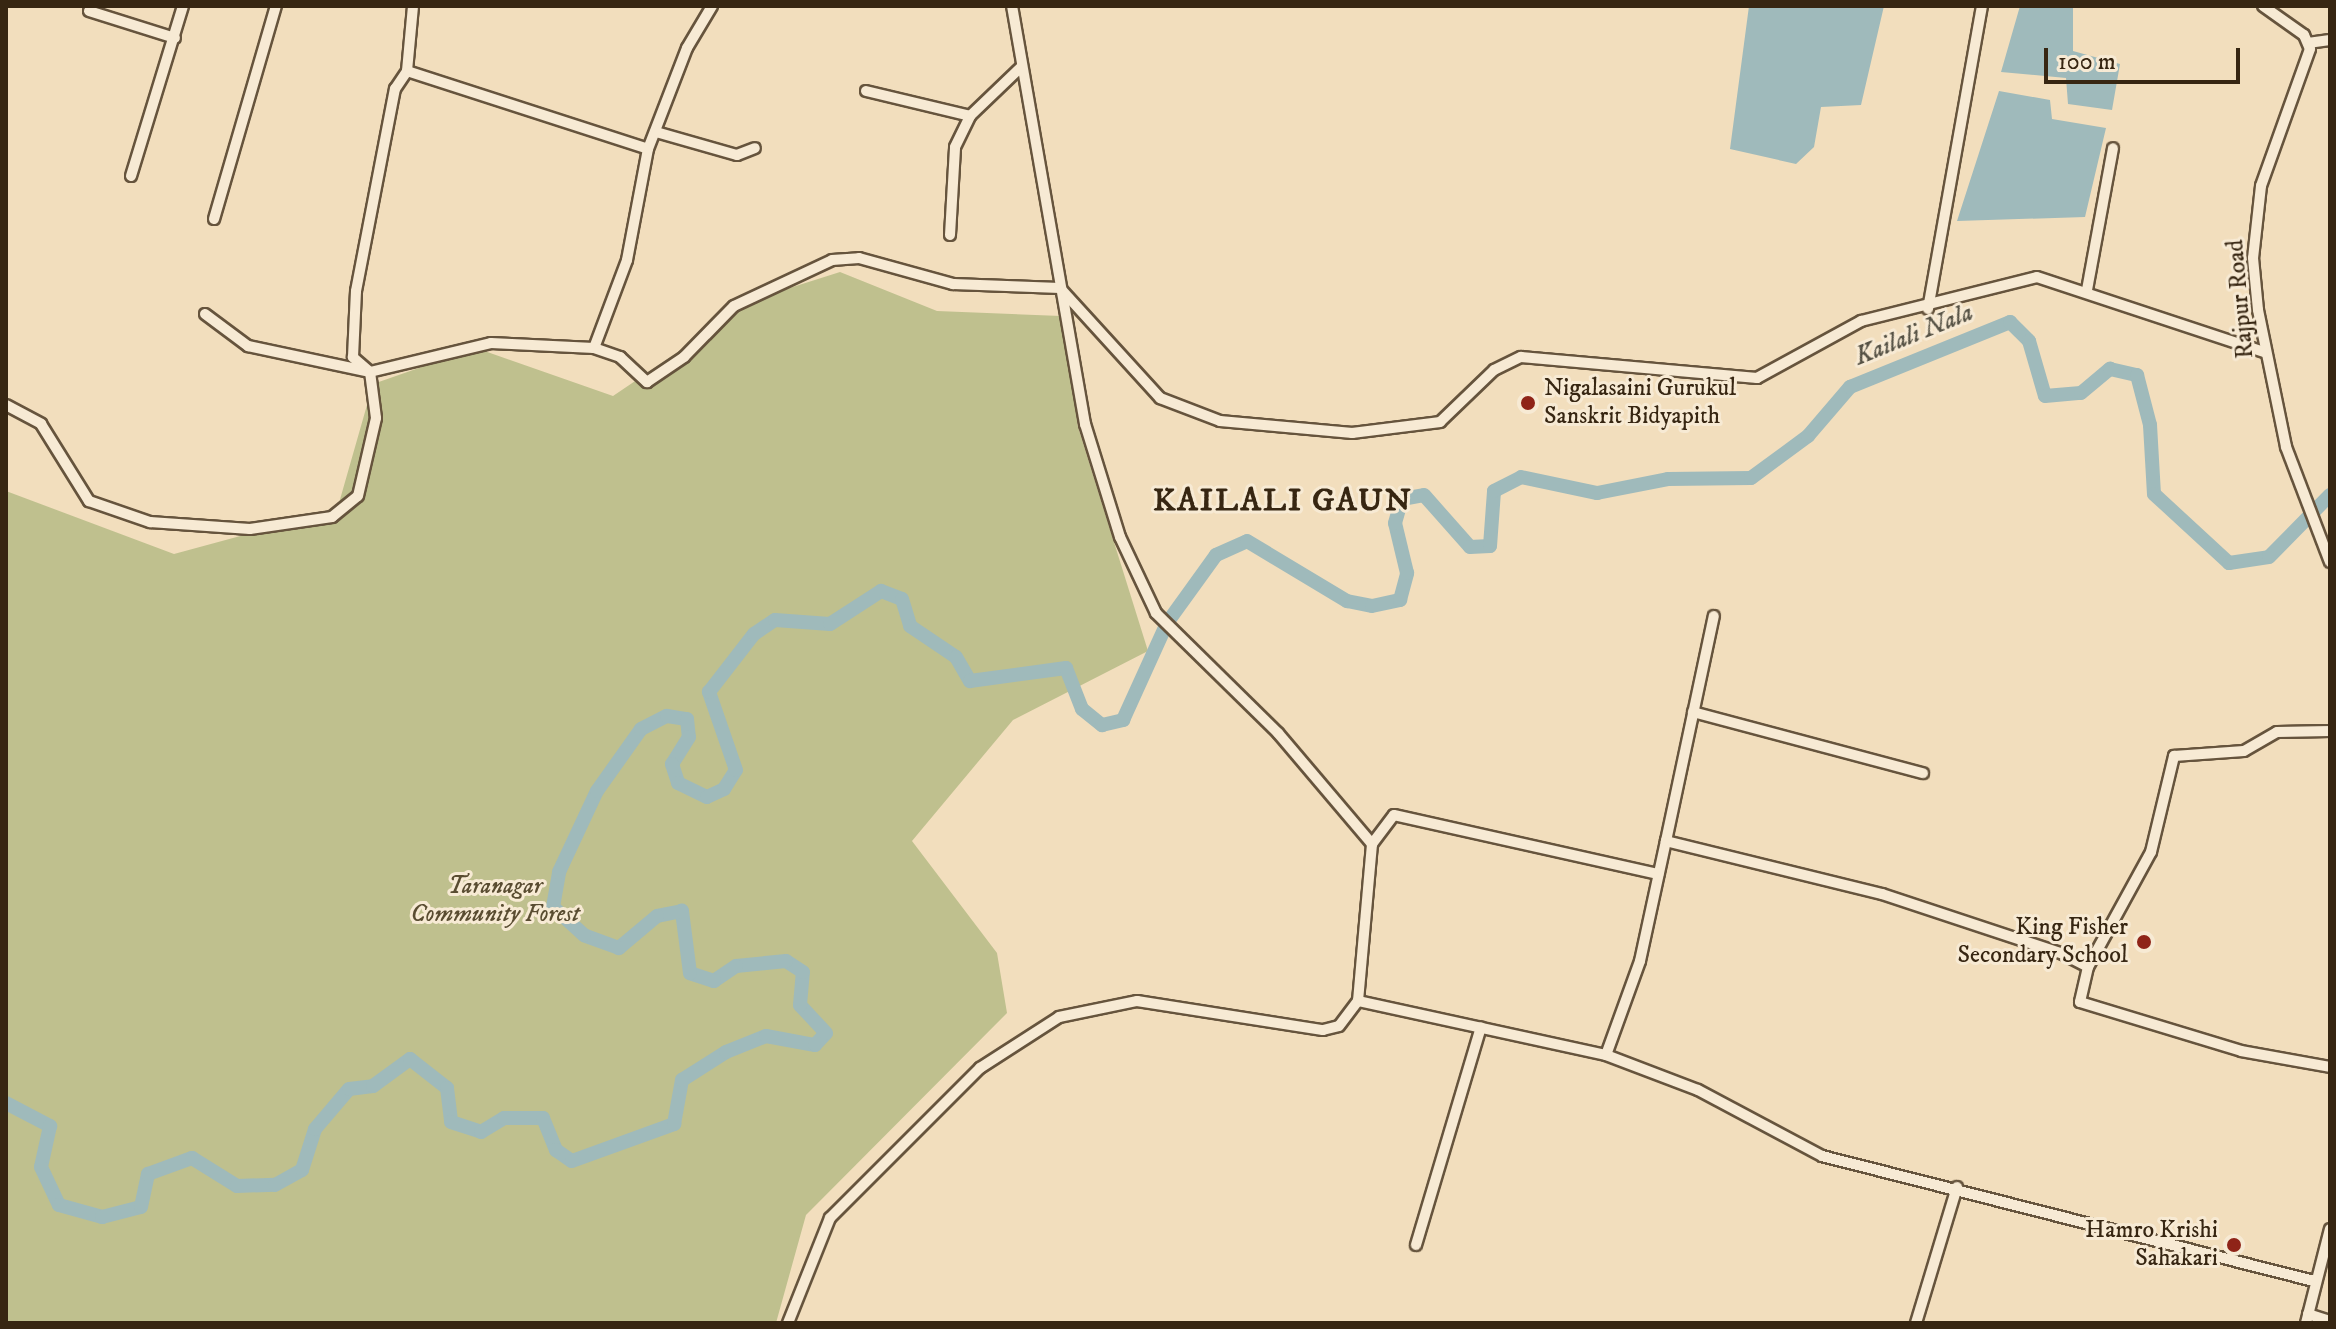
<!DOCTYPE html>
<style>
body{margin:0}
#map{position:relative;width:2336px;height:1329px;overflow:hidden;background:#f2debd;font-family:"IM FELL DW Pica",serif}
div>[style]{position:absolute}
.green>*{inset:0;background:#bfc08e}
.water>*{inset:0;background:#9fbabb}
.canal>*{height:14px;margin:-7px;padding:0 7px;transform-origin:7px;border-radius:7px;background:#9fbabb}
.roads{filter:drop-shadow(2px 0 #66543d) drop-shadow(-2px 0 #66543d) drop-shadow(0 2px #66543d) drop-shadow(0 -2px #66543d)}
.street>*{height:10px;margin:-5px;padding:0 5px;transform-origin:5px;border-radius:5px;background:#f7ead4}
.dots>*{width:22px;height:22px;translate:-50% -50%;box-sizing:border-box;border:4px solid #f7ead4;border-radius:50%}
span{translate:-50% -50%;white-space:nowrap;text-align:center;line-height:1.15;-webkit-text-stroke:6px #f7ead4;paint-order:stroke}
.street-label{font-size:24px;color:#372612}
.poi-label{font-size:24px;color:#372612}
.left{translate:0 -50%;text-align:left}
.right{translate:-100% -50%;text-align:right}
.park-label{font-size:24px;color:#594c31;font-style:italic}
.water-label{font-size:26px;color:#565245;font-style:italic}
.district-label{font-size:32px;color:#372612;font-weight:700;letter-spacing:2px}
.frame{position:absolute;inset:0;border:8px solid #372612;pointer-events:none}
.scale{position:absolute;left:2044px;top:48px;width:196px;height:36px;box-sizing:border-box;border:4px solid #372612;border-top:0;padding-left:10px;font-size:24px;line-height:28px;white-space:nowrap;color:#372612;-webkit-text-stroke:6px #f7ead4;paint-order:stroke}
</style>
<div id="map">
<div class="green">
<div style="clip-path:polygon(840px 272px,937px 311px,1061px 316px,1078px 427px,1148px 651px,1013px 720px,912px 841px,997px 953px,1007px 1013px,806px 1215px,776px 1323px,6px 1323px,6px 491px,174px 554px,337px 510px,373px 384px,476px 348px,613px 396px,758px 298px)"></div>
</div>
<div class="water">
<div style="clip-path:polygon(1749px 6px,1884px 6px,1861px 105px,1821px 107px,1814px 147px,1796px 164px,1730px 149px)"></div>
<div style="clip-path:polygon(2020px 6px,2073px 6px,2073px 51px,2120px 64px,2112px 110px,2068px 104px,2066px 78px,2001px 72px)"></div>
<div style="clip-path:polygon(1999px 91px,2050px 100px,2052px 119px,2106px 128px,2085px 217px,1957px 221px)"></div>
</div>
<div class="canal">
<div style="left:6px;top:1103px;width:50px;rotate:27.6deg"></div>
<div style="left:50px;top:1126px;width:42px;rotate:102.4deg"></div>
<div style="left:41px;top:1167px;width:42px;rotate:64.7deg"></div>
<div style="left:59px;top:1205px;width:45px;rotate:15.6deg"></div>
<div style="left:102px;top:1217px;width:40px;rotate:-14.4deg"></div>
<div style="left:141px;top:1207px;width:34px;rotate:-78deg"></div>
<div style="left:148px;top:1174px;width:47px;rotate:-20deg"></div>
<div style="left:192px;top:1158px;width:53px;rotate:31.9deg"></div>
<div style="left:237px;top:1186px;width:38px;rotate:-2deg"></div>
<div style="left:275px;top:1185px;width:31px;rotate:-29deg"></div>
<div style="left:302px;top:1170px;width:43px;rotate:-72.4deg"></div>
<div style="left:315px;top:1129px;width:52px;rotate:-49.6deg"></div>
<div style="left:349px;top:1089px;width:24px;rotate:-7deg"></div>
<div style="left:373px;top:1086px;width:46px;rotate:-36.1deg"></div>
<div style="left:410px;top:1059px;width:47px;rotate:38.1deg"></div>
<div style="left:447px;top:1088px;width:34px;rotate:83deg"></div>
<div style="left:451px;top:1122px;width:32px;rotate:18deg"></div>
<div style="left:481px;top:1132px;width:27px;rotate:-31deg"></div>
<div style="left:504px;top:1118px;width:39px"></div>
<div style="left:543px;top:1118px;width:35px;rotate:68deg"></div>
<div style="left:556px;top:1150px;width:19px;rotate:35deg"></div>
<div style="left:572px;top:1161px;width:109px;rotate:-19.9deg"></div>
<div style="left:674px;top:1124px;width:45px;rotate:-79.7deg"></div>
<div style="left:682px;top:1080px;width:52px;rotate:-32.5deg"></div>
<div style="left:726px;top:1052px;width:43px;rotate:-21.8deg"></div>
<div style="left:766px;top:1036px;width:50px;rotate:10.4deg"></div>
<div style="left:815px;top:1045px;width:16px;rotate:-47deg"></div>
<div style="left:826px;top:1033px;width:38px;rotate:-133deg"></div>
<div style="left:800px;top:1005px;width:33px;rotate:-85deg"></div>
<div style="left:803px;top:972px;width:20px;rotate:-147deg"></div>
<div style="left:786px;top:961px;width:50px;rotate:174.3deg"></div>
<div style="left:736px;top:966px;width:27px;rotate:146deg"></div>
<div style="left:714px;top:981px;width:25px;rotate:-162deg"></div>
<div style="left:690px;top:973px;width:63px;rotate:-97.4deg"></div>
<div style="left:682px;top:911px;width:25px;rotate:169deg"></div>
<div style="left:657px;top:916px;width:50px;rotate:139.9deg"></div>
<div style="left:619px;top:948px;width:37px;rotate:-160deg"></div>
<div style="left:584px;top:935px;width:42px;rotate:-137.9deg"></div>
<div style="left:553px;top:907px;width:36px;rotate:-80deg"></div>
<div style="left:559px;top:872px;width:89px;rotate:-64.9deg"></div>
<div style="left:597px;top:791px;width:76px;rotate:-54.6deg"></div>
<div style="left:641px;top:729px;width:29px;rotate:-27deg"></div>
<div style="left:667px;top:716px;width:20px;rotate:9deg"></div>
<div style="left:687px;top:719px;width:18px;rotate:84deg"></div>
<div style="left:689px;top:737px;width:32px;rotate:122deg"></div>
<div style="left:672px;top:764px;width:20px;rotate:72deg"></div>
<div style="left:678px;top:783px;width:32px;rotate:26deg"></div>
<div style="left:707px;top:797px;width:19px;rotate:-25deg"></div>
<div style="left:724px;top:789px;width:22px;rotate:-58deg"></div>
<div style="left:736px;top:770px;width:83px;rotate:-109.1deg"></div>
<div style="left:709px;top:692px;width:73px;rotate:-52.2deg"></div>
<div style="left:754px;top:634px;width:25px;rotate:-34deg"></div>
<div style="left:775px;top:620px;width:55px;rotate:4.2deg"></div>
<div style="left:830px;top:624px;width:61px;rotate:-32.9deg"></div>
<div style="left:881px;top:591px;width:22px;rotate:21deg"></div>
<div style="left:902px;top:599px;width:28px;rotate:73deg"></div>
<div style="left:910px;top:626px;width:55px;rotate:34deg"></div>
<div style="left:956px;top:657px;width:28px;rotate:60deg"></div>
<div style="left:970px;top:681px;width:97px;rotate:-7.7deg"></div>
<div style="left:1066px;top:668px;width:44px;rotate:68.7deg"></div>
<div style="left:1082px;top:709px;width:26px;rotate:39deg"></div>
<div style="left:1102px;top:725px;width:22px;rotate:-13deg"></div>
<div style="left:1123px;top:720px;width:107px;rotate:-65.6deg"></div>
<div style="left:1167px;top:623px;width:84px;rotate:-54.2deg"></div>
<div style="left:1216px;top:555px;width:34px;rotate:-24deg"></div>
<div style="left:1247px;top:541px;width:117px;rotate:31deg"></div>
<div style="left:1347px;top:601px;width:25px;rotate:11deg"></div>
<div style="left:1372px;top:606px;width:29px;rotate:-12deg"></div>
<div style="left:1400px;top:600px;width:28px;rotate:-75deg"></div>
<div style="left:1407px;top:573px;width:51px;rotate:-103.5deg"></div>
<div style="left:1395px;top:523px;width:25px;rotate:-74deg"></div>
<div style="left:1402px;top:499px;width:22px;rotate:-10deg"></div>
<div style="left:1424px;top:495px;width:69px;rotate:48.5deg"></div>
<div style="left:1470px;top:547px;width:20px;rotate:-3deg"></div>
<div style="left:1490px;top:546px;width:55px;rotate:-85.8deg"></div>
<div style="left:1494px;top:491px;width:30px;rotate:-27deg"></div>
<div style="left:1521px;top:477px;width:78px;rotate:11.9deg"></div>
<div style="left:1597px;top:493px;width:72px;rotate:-11.2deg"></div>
<div style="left:1668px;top:479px;width:83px;rotate:-0.7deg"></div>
<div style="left:1751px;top:478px;width:71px;rotate:-36.4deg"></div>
<div style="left:1808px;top:436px;width:65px;rotate:-49.4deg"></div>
<div style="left:1850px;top:387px;width:173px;rotate:-22.1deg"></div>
<div style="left:2010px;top:322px;width:27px;rotate:45deg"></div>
<div style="left:2029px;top:341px;width:57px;rotate:73.8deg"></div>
<div style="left:2045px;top:396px;width:36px;rotate:-5deg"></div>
<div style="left:2081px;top:393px;width:38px;rotate:-40deg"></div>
<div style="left:2110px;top:369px;width:28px;rotate:13deg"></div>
<div style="left:2137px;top:375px;width:52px;rotate:75.4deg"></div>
<div style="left:2150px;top:425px;width:69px;rotate:86.7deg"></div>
<div style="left:2154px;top:494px;width:102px;rotate:42.6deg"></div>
<div style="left:2229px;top:563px;width:40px;rotate:-8.5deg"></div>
<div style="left:2269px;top:557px;width:87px;rotate:-45.5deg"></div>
</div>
<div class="roads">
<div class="street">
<div style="left:2263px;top:6px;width:50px;rotate:35.3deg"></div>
<div style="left:2304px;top:35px;width:15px;rotate:67deg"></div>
<div style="left:2310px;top:49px;width:145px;rotate:109.7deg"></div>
<div style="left:2261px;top:186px;width:72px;rotate:96.3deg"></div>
<div style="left:2253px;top:258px;width:52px;rotate:84.5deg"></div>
<div style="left:2258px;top:310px;width:140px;rotate:78.4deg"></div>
<div style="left:2286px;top:447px;width:123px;rotate:69.1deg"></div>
<div style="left:89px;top:11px;width:90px;rotate:17.4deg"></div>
<div style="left:2308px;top:43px;width:22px;rotate:-8deg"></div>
<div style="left:407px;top:71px;width:253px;rotate:17.9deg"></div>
<div style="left:866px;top:91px;width:107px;rotate:13.5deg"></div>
<div style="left:970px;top:116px;width:69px;rotate:-43.8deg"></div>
<div style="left:656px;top:132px;width:84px;rotate:15.9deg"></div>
<div style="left:737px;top:155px;width:19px;rotate:-21deg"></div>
<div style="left:131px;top:176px;width:178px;rotate:-73deg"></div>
<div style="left:214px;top:219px;width:222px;rotate:-73.8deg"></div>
<div style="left:950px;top:235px;width:88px;rotate:-86.7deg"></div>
<div style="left:955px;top:147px;width:34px;rotate:-64deg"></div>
<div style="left:2087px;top:290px;width:144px;rotate:-79.6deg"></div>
<div style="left:1928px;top:309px;width:308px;rotate:-79.9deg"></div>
<div style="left:205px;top:314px;width:54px;rotate:36.7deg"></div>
<div style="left:248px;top:346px;width:125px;rotate:12deg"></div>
<div style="left:370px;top:372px;width:124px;rotate:-13.5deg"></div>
<div style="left:491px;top:343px;width:103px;rotate:2.8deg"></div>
<div style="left:594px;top:348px;width:28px;rotate:19deg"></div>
<div style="left:620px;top:357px;width:37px;rotate:43deg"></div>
<div style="left:647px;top:382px;width:45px;rotate:-34deg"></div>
<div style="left:684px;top:357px;width:71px;rotate:-45.6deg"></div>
<div style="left:734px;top:306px;width:108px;rotate:-25.1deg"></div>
<div style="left:832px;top:260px;width:27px;rotate:-4deg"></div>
<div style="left:859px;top:258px;width:98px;rotate:15.5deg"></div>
<div style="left:953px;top:284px;width:107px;rotate:2.1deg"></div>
<div style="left:1060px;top:288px;width:149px;rotate:47.7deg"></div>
<div style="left:1160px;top:398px;width:64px;rotate:21deg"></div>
<div style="left:1220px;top:421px;width:133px;rotate:5.2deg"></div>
<div style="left:1352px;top:433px;width:89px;rotate:-7.1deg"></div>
<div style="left:1440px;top:422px;width:75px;rotate:-43.9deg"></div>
<div style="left:1494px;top:370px;width:30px;rotate:-26deg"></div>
<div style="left:1521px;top:357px;width:237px;rotate:5.1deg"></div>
<div style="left:1757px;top:378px;width:119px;rotate:-28.7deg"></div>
<div style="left:1861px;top:321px;width:181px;rotate:-14deg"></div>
<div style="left:2037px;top:277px;width:239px;rotate:18.3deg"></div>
<div style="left:594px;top:348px;width:94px;rotate:-69.4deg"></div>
<div style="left:627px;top:260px;width:113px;rotate:-79.3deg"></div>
<div style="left:648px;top:149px;width:108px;rotate:-68.9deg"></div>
<div style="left:687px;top:48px;width:49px;rotate:-59.2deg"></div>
<div style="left:6px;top:405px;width:40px;rotate:28deg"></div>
<div style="left:41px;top:424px;width:91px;rotate:58.1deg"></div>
<div style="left:89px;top:501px;width:65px;rotate:19deg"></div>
<div style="left:150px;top:522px;width:100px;rotate:4deg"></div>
<div style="left:250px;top:529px;width:83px;rotate:-8.3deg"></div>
<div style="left:332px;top:517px;width:33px;rotate:-39deg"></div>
<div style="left:358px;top:496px;width:80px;rotate:-77deg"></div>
<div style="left:376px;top:418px;width:46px;rotate:-97.4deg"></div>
<div style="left:370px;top:372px;width:23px;rotate:-139deg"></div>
<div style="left:353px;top:357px;width:66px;rotate:-87.4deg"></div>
<div style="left:356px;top:291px;width:206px;rotate:-79.1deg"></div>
<div style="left:395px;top:89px;width:22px;rotate:-56deg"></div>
<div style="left:407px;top:71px;width:65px;rotate:-84.7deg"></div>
<div style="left:1693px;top:712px;width:238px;rotate:14.9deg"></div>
<div style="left:1666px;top:841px;width:230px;rotate:-78deg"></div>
<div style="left:1372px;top:844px;width:36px;rotate:-53deg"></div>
<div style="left:1394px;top:815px;width:271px;rotate:12.6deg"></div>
<div style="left:2088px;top:967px;width:131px;rotate:-61.3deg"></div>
<div style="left:2151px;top:852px;width:99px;rotate:-76.5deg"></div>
<div style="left:2174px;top:756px;width:70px;rotate:-4.1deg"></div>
<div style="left:2244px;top:751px;width:38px;rotate:-30deg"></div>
<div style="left:2277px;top:732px;width:53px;rotate:-1.1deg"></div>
<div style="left:1358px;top:1001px;width:254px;rotate:12.3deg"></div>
<div style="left:1606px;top:1055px;width:98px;rotate:20.8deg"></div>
<div style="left:1698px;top:1090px;width:140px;rotate:28deg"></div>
<div style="left:1822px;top:1156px;width:508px;rotate:14.26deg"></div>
<div style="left:1606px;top:1055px;width:100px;rotate:-70.1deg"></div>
<div style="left:1640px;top:961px;width:123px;rotate:-77.8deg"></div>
<div style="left:1666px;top:841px;width:222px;rotate:13.8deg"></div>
<div style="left:1882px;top:894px;width:191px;rotate:18.3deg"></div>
<div style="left:2063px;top:954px;width:28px;rotate:27deg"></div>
<div style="left:2088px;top:967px;width:36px;rotate:103deg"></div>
<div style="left:2080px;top:1002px;width:168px;rotate:16.9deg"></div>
<div style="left:2241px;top:1051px;width:90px;rotate:10.2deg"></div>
<div style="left:1416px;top:1245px;width:227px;rotate:-73.4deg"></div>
<div style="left:2308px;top:1314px;width:23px;rotate:18deg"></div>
<div style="left:788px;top:1323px;width:113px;rotate:-68.2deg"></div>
<div style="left:830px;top:1218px;width:212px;rotate:-45deg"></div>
<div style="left:980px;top:1068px;width:94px;rotate:-32.8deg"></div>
<div style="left:1059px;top:1017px;width:80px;rotate:-11.6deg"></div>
<div style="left:1137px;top:1001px;width:188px;rotate:8.9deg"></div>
<div style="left:1323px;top:1030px;width:16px;rotate:-14deg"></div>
<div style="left:1339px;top:1026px;width:31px;rotate:-53deg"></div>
<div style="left:1358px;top:1001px;width:158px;rotate:-84.9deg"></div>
<div style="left:1372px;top:844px;width:145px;rotate:-130.3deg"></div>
<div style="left:1278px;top:733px;width:171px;rotate:-135.5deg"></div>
<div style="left:1156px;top:613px;width:84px;rotate:-115.3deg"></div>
<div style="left:1120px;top:537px;width:118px;rotate:-107.2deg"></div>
<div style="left:1085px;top:424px;width:424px;rotate:-99.9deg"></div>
<div style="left:1916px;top:1323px;width:142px;rotate:-73.2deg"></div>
<div style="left:2306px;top:1323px;width:97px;rotate:-75.7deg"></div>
</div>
</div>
<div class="dots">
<div style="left:1528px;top:403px;background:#8f2418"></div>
<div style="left:2144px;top:942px;background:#8f2418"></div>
<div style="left:2234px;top:1245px;background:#8f2418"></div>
</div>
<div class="street-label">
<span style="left:2241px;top:299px;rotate:-95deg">Rajpur Road</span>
</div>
<div class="poi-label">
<span class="left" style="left:1544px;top:403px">Nigalasaini Gurukul<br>Sanskrit Bidyapith</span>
<span class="right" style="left:2128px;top:942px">King Fisher<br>Secondary School</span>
<span class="right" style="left:2218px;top:1245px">Hamro Krishi<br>Sahakari</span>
</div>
<div class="park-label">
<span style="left:495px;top:901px">Taranagar<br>Community Forest</span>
</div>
<div class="water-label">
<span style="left:1914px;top:335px;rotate:-22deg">Kailali Nala</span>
</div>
<div class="district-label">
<span style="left:1283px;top:501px">KAILALI GAUN</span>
</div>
<div class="frame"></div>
<div class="scale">100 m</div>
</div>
